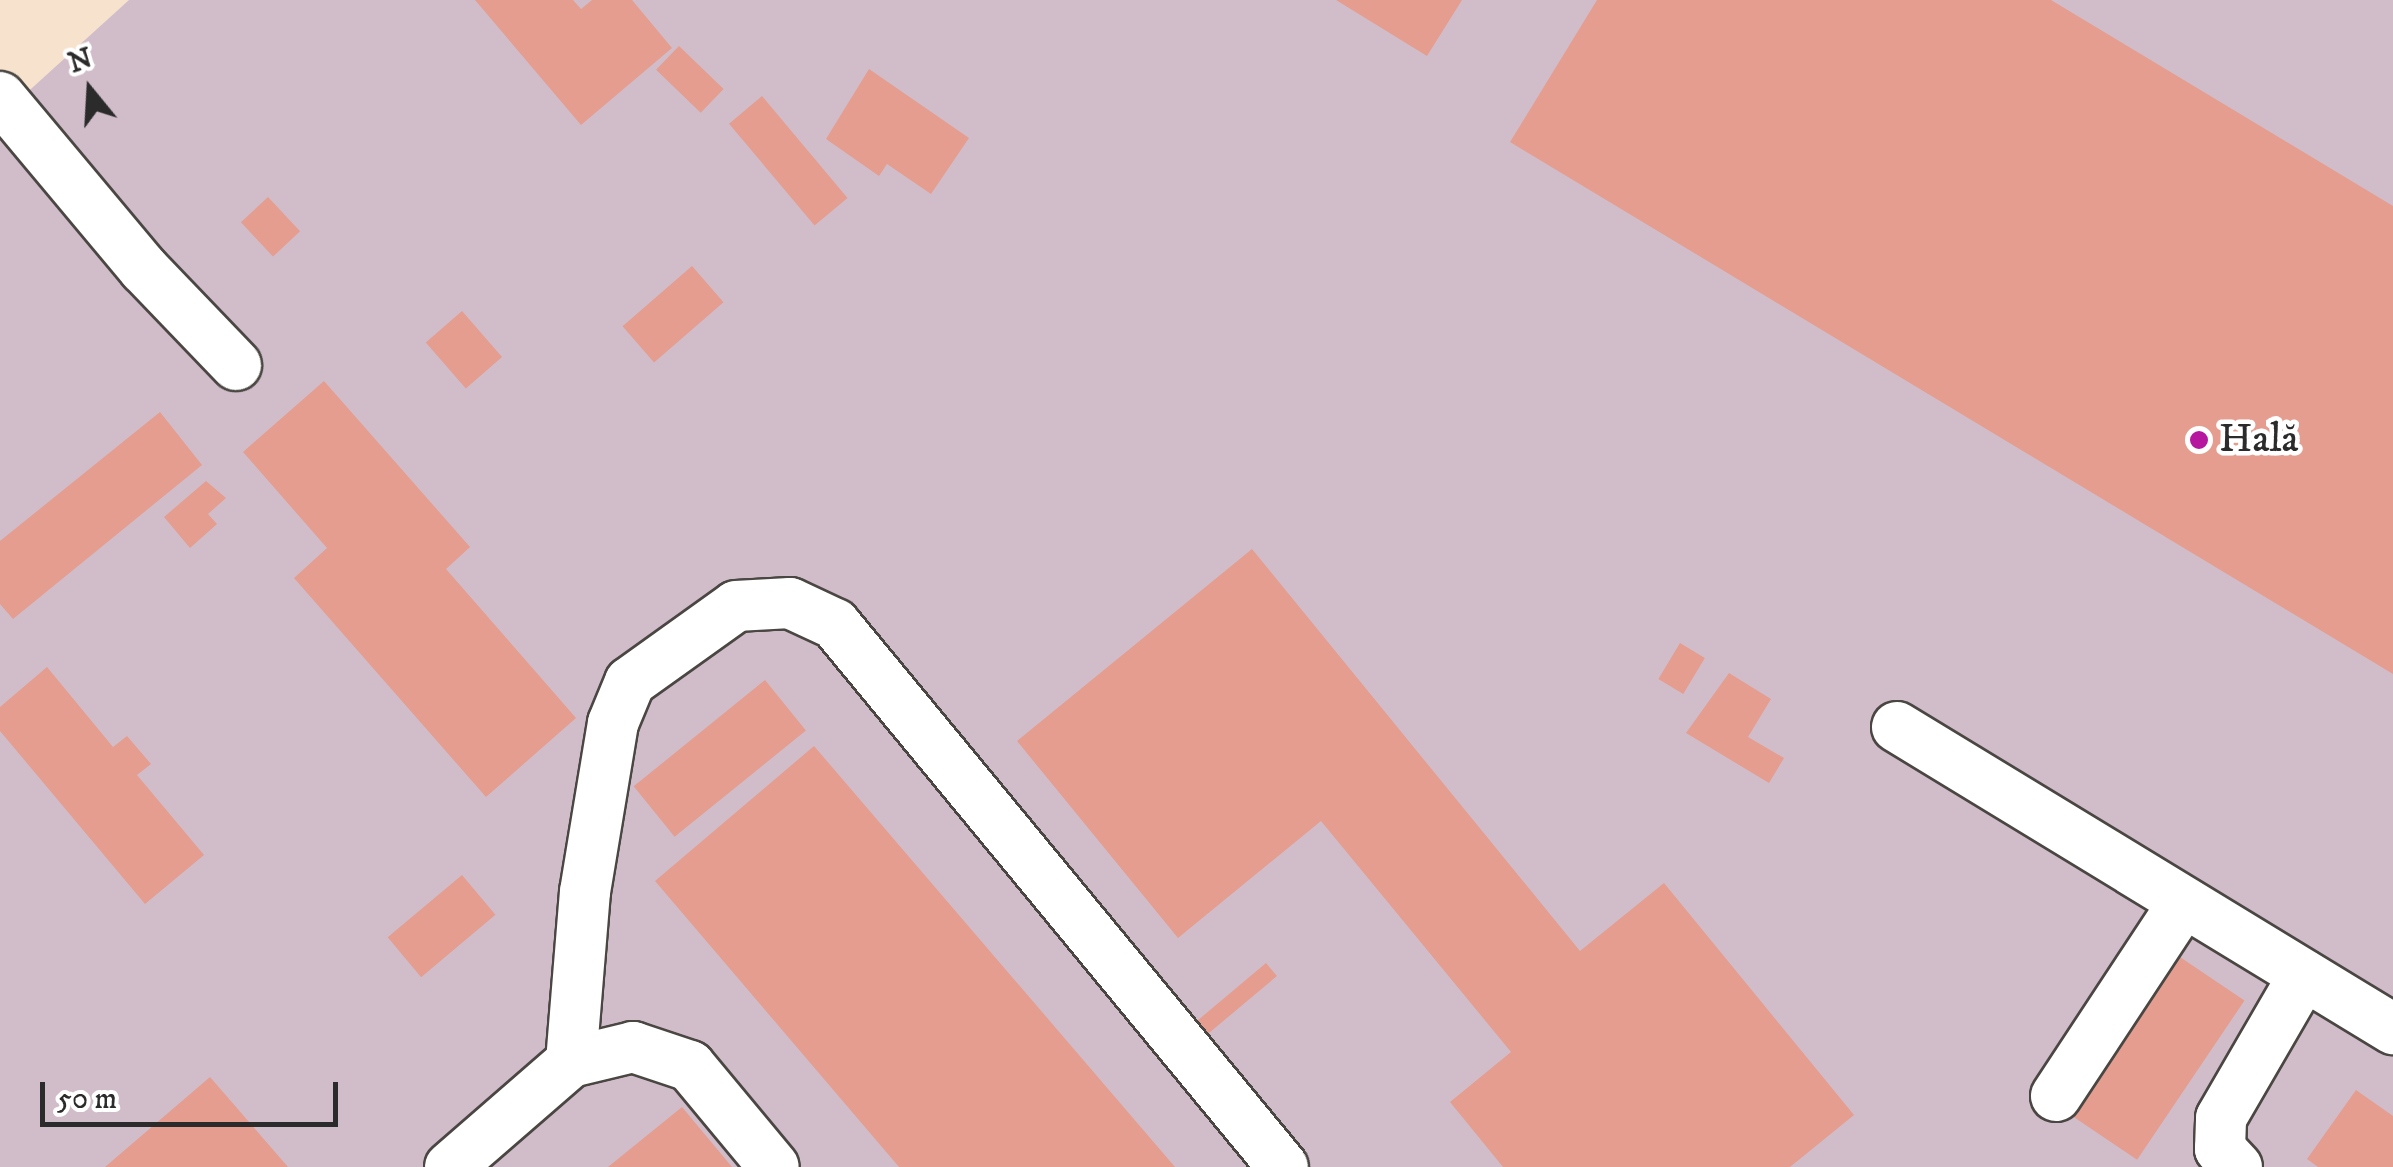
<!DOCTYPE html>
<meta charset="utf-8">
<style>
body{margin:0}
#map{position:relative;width:2393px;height:1167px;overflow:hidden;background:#f7e3cd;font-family:"IM FELL DW Pica",serif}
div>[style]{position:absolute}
.industrial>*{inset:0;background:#d1bdc9}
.building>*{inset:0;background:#e49d8f;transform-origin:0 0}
.roads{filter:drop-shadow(2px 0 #4a4743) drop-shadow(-2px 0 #4a4743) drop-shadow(0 2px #4a4743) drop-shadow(0 -2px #4a4743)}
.minor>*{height:50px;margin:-25px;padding:0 25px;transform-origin:25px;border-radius:25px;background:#fff}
.dots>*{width:28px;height:28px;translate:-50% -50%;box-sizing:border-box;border:5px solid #fff;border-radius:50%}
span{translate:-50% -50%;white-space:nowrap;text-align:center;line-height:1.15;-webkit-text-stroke:9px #fff;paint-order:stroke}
.poi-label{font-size:40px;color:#2b2b2b}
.left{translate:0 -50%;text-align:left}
.north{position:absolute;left:40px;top:40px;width:100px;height:100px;-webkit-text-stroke:8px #fff;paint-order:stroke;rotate:342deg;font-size:28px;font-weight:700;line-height:40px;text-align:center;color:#2b2b2b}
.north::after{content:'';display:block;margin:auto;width:35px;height:45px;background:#2b2b2b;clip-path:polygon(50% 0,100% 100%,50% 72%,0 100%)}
.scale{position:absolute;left:40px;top:1082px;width:298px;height:45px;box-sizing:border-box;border:5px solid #2b2b2b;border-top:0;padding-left:12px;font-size:30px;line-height:35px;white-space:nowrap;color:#2b2b2b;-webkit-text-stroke:8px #fff;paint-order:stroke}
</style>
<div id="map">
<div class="industrial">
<div style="clip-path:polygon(129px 0,2393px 0,2393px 1167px,0 1167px,0 117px)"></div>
</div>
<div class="building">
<div style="clip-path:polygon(475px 0,573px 0,581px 9px,592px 0,632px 0,672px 48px,581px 125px)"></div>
<div style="clip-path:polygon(1336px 0,1462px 0,1427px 56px)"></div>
<div style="clip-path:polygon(1597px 0,2051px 0,2393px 206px,2393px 674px,1510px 142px)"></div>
<div style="left:679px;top:46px;width:62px;height:33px;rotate:44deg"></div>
<div style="clip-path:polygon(869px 69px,969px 138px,931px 194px,887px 164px,879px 176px,826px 139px)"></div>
<div style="left:762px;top:96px;width:133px;height:43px;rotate:50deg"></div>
<div style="left:268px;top:197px;width:47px;height:37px;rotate:47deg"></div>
<div style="left:692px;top:266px;width:48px;height:92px;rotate:49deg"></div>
<div style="left:462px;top:311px;width:61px;height:48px;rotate:49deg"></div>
<div style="clip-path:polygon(324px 381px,470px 547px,446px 569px,576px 718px,486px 797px,294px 578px,327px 548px,243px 452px)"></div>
<div style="clip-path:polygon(160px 412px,202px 465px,13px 619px,0 604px,0 541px)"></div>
<div style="clip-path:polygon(206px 481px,226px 498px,208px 514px,217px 524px,190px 548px,164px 517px)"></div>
<div style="clip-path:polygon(1252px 549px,1580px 951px,1664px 883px,1854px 1115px,1790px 1167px,1503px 1167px,1450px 1102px,1511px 1052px,1321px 821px,1178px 938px,1017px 741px)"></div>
<div style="left:1680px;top:643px;width:29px;height:42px;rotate:31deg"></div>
<div style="clip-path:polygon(47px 667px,113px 747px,127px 736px,151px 764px,137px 775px,204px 855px,145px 904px,0 731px,0 707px)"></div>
<div style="clip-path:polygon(1729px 673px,1771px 699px,1748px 737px,1784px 758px,1769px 783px,1686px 733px)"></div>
<div style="left:765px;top:680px;width:65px;height:169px;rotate:51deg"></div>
<div style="clip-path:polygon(814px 746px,1175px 1167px,899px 1167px,655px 881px)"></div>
<div style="left:462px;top:875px;width:52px;height:97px;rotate:50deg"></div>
<div style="left:2174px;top:953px;width:85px;height:192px;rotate:34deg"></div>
<div style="left:1266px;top:963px;width:17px;height:95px;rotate:50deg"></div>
<div style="clip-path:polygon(210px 1077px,288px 1167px,105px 1167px)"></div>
<div style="clip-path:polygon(2356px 1090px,2393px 1116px,2393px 1167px,2318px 1167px,2307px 1159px)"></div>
<div style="clip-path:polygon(682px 1107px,732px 1167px,608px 1167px)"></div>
</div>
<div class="roads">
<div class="minor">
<div style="left:0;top:97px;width:224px;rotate:50.1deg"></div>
<div style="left:144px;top:269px;width:133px;rotate:46.2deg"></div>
<div style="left:1897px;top:727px;width:581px;rotate:31.34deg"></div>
<div style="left:571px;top:1062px;width:171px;rotate:-85.3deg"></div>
<div style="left:585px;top:892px;width:171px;rotate:-80.6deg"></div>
<div style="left:613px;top:723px;width:44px;rotate:-67.5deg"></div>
<div style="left:630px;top:682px;width:130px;rotate:-35.6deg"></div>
<div style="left:736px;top:606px;width:54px;rotate:-3.2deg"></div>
<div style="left:790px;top:603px;width:50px;rotate:25deg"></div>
<div style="left:835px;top:624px;width:704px;rotate:50.48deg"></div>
<div style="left:2056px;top:1096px;width:232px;rotate:-56.6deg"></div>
<div style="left:450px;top:1167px;width:160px;rotate:-41deg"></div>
<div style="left:571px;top:1062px;width:64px;rotate:-13.6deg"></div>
<div style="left:633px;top:1047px;width:60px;rotate:18.4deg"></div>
<div style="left:690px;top:1066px;width:131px;rotate:50.3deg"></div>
<div style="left:2237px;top:1167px;width:25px;rotate:-133deg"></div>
<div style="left:2220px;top:1149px;width:31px;rotate:-88deg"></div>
<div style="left:2221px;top:1118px;width:165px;rotate:-59.9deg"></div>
</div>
</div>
<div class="dots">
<div style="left:2199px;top:440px;background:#b5179e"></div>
</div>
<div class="poi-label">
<span class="left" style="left:2219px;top:440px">Hală</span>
</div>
<div class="north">N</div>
<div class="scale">50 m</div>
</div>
